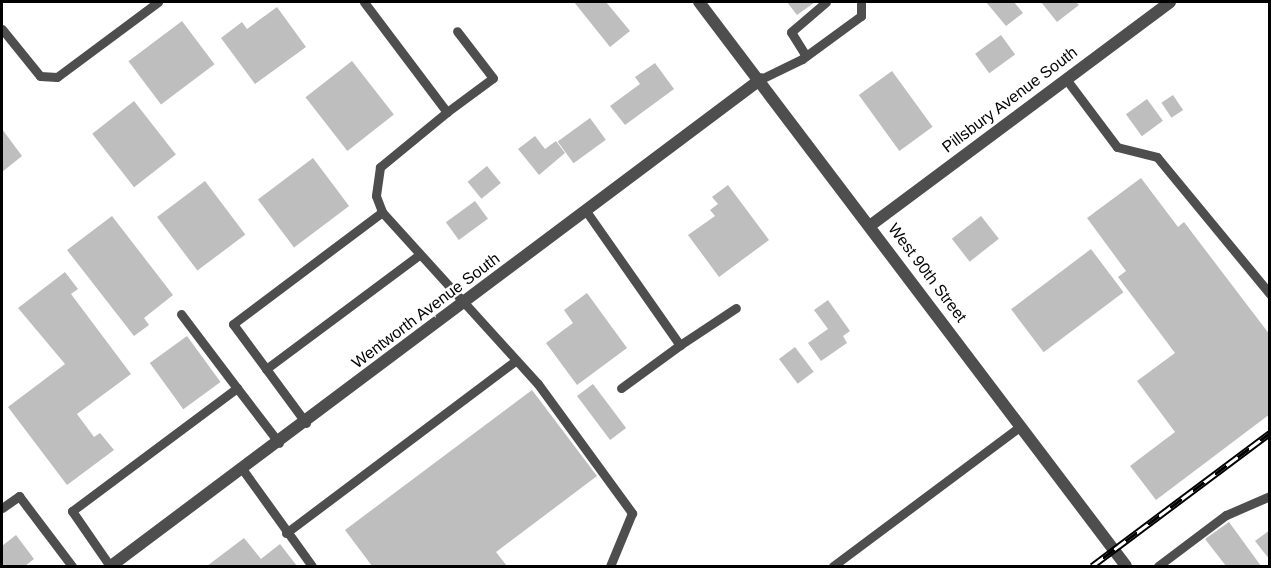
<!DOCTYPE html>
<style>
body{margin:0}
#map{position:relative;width:1271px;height:568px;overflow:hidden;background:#fff;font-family:Helvetica,sans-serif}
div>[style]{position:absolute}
.building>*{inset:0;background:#bebebe;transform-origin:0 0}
.service>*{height:9px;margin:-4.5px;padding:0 4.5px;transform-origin:4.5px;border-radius:4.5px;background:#4e4e4e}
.minor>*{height:12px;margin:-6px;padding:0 6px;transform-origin:6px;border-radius:6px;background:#4e4e4e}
.tertiary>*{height:12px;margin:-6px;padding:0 6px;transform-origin:6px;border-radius:6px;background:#4e4e4e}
.rail>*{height:7px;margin-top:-3.5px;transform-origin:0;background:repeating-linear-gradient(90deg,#fff 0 14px,#000 0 28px);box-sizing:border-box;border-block:2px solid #000}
span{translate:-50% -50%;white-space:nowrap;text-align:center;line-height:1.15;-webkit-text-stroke:4.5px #fff;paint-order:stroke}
.street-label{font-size:16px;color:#000}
.frame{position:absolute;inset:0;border:3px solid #000;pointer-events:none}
</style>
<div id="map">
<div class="building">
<div style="clip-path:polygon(574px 2px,606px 2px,630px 31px,610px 47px)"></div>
<div style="clip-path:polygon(787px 2px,815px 2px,797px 15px)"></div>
<div style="clip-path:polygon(986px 2px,1014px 2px,1023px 13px,1006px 26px)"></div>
<div style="clip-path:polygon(1041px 2px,1076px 2px,1079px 5px,1057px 22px)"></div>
<div style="clip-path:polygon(277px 7px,306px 47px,255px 84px,221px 38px,242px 22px,247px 29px)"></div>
<div style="left:182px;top:21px;width:54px;height:67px;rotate:53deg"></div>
<div style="left:1001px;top:35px;width:24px;height:32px;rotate:54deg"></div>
<div style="left:352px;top:61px;width:68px;height:59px;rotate:52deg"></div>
<div style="clip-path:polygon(655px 63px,674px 89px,625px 125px,610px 106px,640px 84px,635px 77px)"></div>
<div style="left:892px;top:71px;width:69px;height:41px;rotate:54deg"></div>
<div style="left:1173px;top:95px;width:18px;height:14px;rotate:56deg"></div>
<div style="left:1147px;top:99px;width:27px;height:26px;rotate:54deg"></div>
<div style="left:134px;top:101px;width:68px;height:53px;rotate:52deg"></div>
<div style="left:590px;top:118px;width:27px;height:40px;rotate:54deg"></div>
<div style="clip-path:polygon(2px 129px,22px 156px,2px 172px)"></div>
<div style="clip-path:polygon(535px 136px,545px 149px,556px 141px,565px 153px,539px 175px,518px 149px)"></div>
<div style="left:313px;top:158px;width:60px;height:69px;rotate:53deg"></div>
<div style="left:487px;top:166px;width:22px;height:25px;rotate:51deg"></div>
<div style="clip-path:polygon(1141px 178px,1178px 227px,1184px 222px,1270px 335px,1270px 414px,1156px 500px,1130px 466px,1175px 432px,1137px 381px,1175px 353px,1118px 277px,1126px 271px,1087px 218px)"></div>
<div style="left:205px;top:181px;width:67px;height:60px;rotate:53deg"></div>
<div style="clip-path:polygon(728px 185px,769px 240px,719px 277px,688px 235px,715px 216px,710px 210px,718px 204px,712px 197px)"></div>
<div style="left:475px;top:201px;width:22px;height:36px;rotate:54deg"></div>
<div style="clip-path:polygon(112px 216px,173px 295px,144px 318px,149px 325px,134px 336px,67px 250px)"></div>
<div style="left:981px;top:216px;width:29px;height:37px;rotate:52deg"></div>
<div style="left:1091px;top:249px;width:54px;height:100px;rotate:53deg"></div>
<div style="clip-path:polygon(65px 272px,78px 289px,71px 294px,131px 374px,77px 414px,94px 437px,100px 433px,114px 450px,67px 485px,8px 407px,65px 364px,18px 308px)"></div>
<div style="clip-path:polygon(587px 293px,627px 348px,577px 385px,546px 343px,573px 323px,564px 310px)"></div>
<div style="clip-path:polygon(828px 300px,850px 331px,843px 336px,847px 343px,821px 361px,808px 343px,828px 329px,814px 310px)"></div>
<div style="left:187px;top:336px;width:57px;height:46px;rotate:54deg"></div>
<div style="left:795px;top:347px;width:31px;height:20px;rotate:53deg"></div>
<div style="left:593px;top:384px;width:55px;height:20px;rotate:53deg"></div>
<div style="clip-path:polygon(532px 390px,597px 476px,496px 552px,507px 566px,372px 566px,345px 530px)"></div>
<div style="clip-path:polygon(1229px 522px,1261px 566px,1226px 566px,1205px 539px)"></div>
<div style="clip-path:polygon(1270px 530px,1270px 560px,1255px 541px)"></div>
<div style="clip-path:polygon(16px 535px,34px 559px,25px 566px,2px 566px,2px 546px)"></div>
<div style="clip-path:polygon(244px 538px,261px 559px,280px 544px,297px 566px,207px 566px)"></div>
</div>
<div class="service">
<div style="left:364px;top:2px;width:138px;rotate:53deg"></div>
<div style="left:447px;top:112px;width:57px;rotate:-36.5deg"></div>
<div style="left:493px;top:78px;width:59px;rotate:-127.5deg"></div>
<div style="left:2px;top:29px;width:60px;rotate:51deg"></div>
<div style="left:40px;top:76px;width:17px;rotate:3deg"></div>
<div style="left:57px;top:77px;width:126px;rotate:-36.6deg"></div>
<div style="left:806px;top:56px;width:28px;rotate:-122deg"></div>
<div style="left:791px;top:32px;width:46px;rotate:-40.6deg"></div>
<div style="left:761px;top:79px;width:46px;rotate:-26deg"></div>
<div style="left:802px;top:59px;width:73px;rotate:-36.1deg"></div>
<div style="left:861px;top:16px;width:14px;rotate:-90deg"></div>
<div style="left:1066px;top:79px;width:85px;rotate:53.1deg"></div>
<div style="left:1117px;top:147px;width:41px;rotate:14deg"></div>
<div style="left:1157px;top:157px;width:178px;rotate:50.5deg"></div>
<div style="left:447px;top:112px;width:87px;rotate:140.6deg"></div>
<div style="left:380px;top:167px;width:29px;rotate:98deg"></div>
<div style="left:376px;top:196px;width:17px;rotate:69deg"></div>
<div style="left:382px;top:212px;width:232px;rotate:47.8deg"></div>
<div style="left:538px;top:384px;width:160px;rotate:53.9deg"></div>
<div style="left:632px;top:513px;width:57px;rotate:112.5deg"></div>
<div style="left:586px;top:211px;width:164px;rotate:55deg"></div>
<div style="left:680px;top:345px;width:73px;rotate:143.9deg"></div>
<div style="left:181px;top:314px;width:93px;rotate:52.9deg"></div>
<div style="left:680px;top:345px;width:67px;rotate:-33.5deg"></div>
<div style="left:266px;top:369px;width:191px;rotate:-36.7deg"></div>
<div style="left:306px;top:423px;width:123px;rotate:-126.4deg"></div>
<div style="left:233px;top:324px;width:186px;rotate:-36.9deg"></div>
<div style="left:243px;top:470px;width:118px;rotate:54.3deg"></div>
<div style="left:2px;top:508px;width:21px;rotate:-35deg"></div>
<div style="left:19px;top:496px;width:88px;rotate:52.9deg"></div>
<div style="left:286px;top:533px;width:286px;rotate:-36.9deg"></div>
<div style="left:110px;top:566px;width:67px;rotate:-124.6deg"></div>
<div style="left:72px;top:511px;width:206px;rotate:-36.7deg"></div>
<div style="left:237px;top:388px;width:69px;rotate:52.6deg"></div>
<div style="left:833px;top:566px;width:234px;rotate:-36.7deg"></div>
<div style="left:1158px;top:566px;width:85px;rotate:-36.9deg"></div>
<div style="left:1226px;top:515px;width:48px;rotate:-23.4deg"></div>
</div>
<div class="minor">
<div style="left:871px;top:225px;width:373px;rotate:-36.7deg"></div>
<div style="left:111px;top:566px;width:812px;rotate:-36.84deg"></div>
</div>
<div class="tertiary">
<div style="left:699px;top:2px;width:707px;rotate:52.87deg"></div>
</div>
<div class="rail">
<div style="left:1092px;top:566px;width:222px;rotate:-36.8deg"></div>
</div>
<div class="street-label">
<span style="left:1010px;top:100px;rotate:-37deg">Pillsbury Avenue South</span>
<span style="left:927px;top:273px;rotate:53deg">West 90th Street</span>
<span style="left:426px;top:311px;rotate:-37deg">Wentworth Avenue South</span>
</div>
<div class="frame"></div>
</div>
